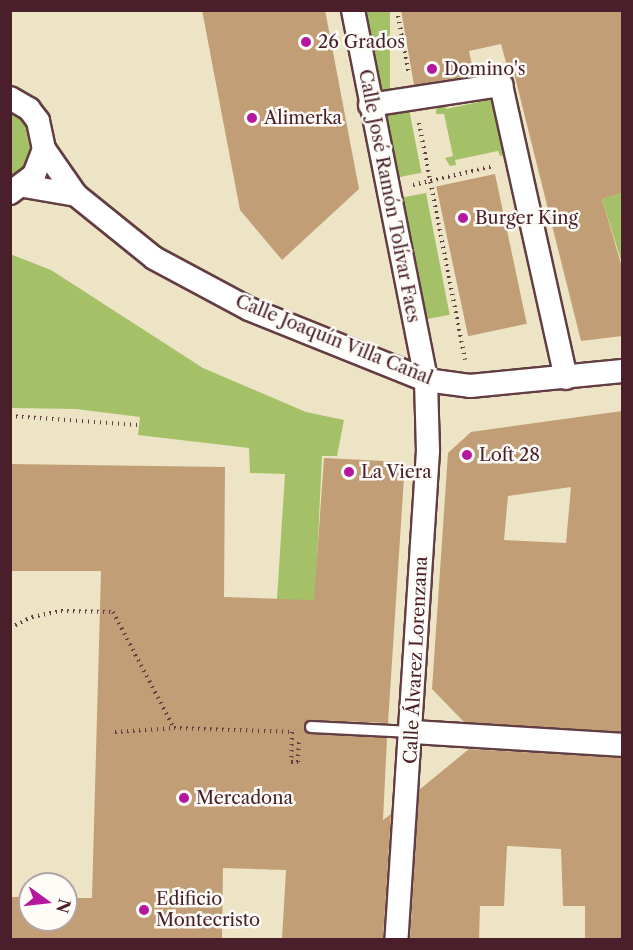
<!DOCTYPE html>
<meta charset="utf-8">
<style>
body{margin:0}
#map{position:relative;width:633px;height:950px;overflow:hidden;background:#ede4c5;font-family:"Libre Caslon Text",serif}
div>[style]{position:absolute}
.green>*{inset:0;background:#a4c168;transform-origin:0 0}
.building>*{inset:0;background:#c19e76;transform-origin:0 0}
.path>*{height:4px;margin-top:-2px;transform-origin:0;background:repeating-linear-gradient(90deg,#623d42 0 1.5px,transparent 0 6px)}
.roads{filter:drop-shadow(2px 0 #623d42) drop-shadow(-2px 0 #623d42) drop-shadow(0 2px #623d42) drop-shadow(0 -2px #623d42)}
.lane>*{height:10px;margin:-5px;padding:0 5px;transform-origin:5px;border-radius:5px;background:#fff}
.street>*{height:22px;margin:-11px;padding:0 11px;transform-origin:11px;border-radius:11px;background:#fff}
.dots>*{width:16px;height:16px;translate:-50% -50%;box-sizing:border-box;border:3px solid #fdfcf7;border-radius:50%}
span{translate:-50% -50%;white-space:nowrap;text-align:center;line-height:1.15;-webkit-text-stroke:5px #fdfcf7;paint-order:stroke}
.poi-label{font-size:18px;color:#4a1f2b}
.left{translate:0 -50%;text-align:left}
.street-label{font-size:18px;color:#4a1f2b}
.frame{position:absolute;inset:0;border:12px solid #4a1f2b;pointer-events:none}
.north{position:absolute;left:18px;top:872px;width:60px;height:60px;box-sizing:border-box;background:#fdfcf7;border:2px solid #b5a4a5;border-radius:50%;rotate:105deg;font-size:16px;font-weight:700;line-height:24px;text-align:center;color:#4a1f2b}
.north::after{content:'';display:block;margin:auto;width:21px;height:27px;background:#b5179e;clip-path:polygon(50% 0,100% 100%,50% 72%,0 100%)}
</style>
<div id="map">
<div class="green">
<div style="left:367px;top:11px;width:23px;height:83px"></div>
<div style="clip-path:polygon(494px 94px,505px 155px,500px 156px,498px 151px,455px 160px,456px 165px,450px 166px,445px 158px,453px 156px,444px 114px,436px 114px,436px 110px,439px 104px,444px 104px,446px 109px,488px 100px,487px 95px)"></div>
<div style="left:409px;top:109px;width:65px;height:23px;rotate:79deg"></div>
<div style="clip-path:polygon(10px 110px,23px 120px,32px 141px,27px 163px,10px 179px)"></div>
<div style="left:426px;top:193px;width:124px;height:24px;rotate:79deg"></div>
<div style="clip-path:polygon(622px 193px,622px 260px,621px 260px,602px 199px)"></div>
<div style="clip-path:polygon(10px 254px,51px 270px,203px 368px,306px 412px,344px 420px,337px 456px,322px 456px,308px 748px,287px 864px,270px 870px,277px 599px,285px 474px,250px 473px,249px 448px,138px 435px,140px 417px,76px 409px,11px 408px)"></div>
</div>
<div class="building">
<div style="clip-path:polygon(202px 10px,325px 10px,359px 189px,282px 260px,240px 210px)"></div>
<div style="clip-path:polygon(401px 10px,622px 10px,622px 193px,602px 199px,622px 267px,622px 336px,581px 341px,513px 69px,508px 70px,501px 44px,469px 51px,474px 75px,414px 85px)"></div>
<div style="left:495px;top:174px;width:153px;height:60px;rotate:78deg"></div>
<div style="clip-path:polygon(evenodd,622px 411px,622px 732px,464px 722px,432px 689px,448px 453px,471px 432px,622px 411px,571px 487px,566px 543px,504px 540px,508px 496px,571px 487px)"></div>
<div style="clip-path:polygon(324px 458px,405px 462px,388px 723px,311px 720px,304px 727px,311px 734px,387px 738px,383px 820px,391px 814px,383px 939px,282px 939px,286px 870px,223px 868px,222px 939px,10px 939px,10px 897px,30px 897px,30px 920px,66px 920px,66px 898px,92px 898px,101px 571px,10px 571px,10px 464px,225px 467px,224px 597px,314px 600px)"></div>
<div style="clip-path:polygon(469px 749px,622px 758px,622px 939px,585px 939px,585px 906px,563px 906px,561px 849px,507px 846px,504px 906px,480px 906px,479px 939px,410px 939px,419px 790px)"></div>
</div>
<div class="path">
<div style="left:397px;top:10px;width:66px;rotate:79.5deg"></div>
<div style="left:419px;top:123px;width:241px;rotate:79deg"></div>
<div style="left:413px;top:185px;width:83px;rotate:-13.2deg"></div>
<div style="left:10px;top:416px;width:128px;rotate:4deg"></div>
<div style="left:10px;top:628px;width:25px;rotate:-27deg"></div>
<div style="left:32px;top:617px;width:30px;rotate:-12deg"></div>
<div style="left:61px;top:611px;width:52px;rotate:1.1deg"></div>
<div style="left:113px;top:612px;width:131px;rotate:62.3deg"></div>
<div style="left:115px;top:732px;width:59px;rotate:-3.9deg"></div>
<div style="left:174px;top:728px;width:118px;rotate:1.9deg"></div>
<div style="left:292px;top:732px;width:30px;rotate:92deg"></div>
<div style="left:291px;top:762px;width:7px"></div>
<div style="left:298px;top:762px;width:21px;rotate:-87deg"></div>
</div>
<div class="roads">
<div class="lane">
<div style="left:311px;top:727px;width:101px;rotate:2.8deg"></div>
</div>
<div class="street">
<div style="left:353px;top:10px;width:377px;rotate:78.8deg"></div>
<div style="left:426px;top:380px;width:71px;rotate:88.4deg"></div>
<div style="left:428px;top:451px;width:490px;rotate:93.7deg"></div>
<div style="left:10px;top:98px;width:22px;rotate:30deg"></div>
<div style="left:29px;top:109px;width:15px;rotate:53deg"></div>
<div style="left:38px;top:121px;width:29px;rotate:78deg"></div>
<div style="left:44px;top:149px;width:28px;rotate:111deg"></div>
<div style="left:34px;top:175px;width:30px;rotate:143deg"></div>
<div style="left:370px;top:105px;width:133px;rotate:-8.7deg"></div>
<div style="left:501px;top:85px;width:300px;rotate:77.5deg"></div>
<div style="left:44px;top:149px;width:56px;rotate:55.2deg"></div>
<div style="left:76px;top:195px;width:100px;rotate:38.9deg"></div>
<div style="left:154px;top:258px;width:108px;rotate:28.2deg"></div>
<div style="left:249px;top:309px;width:191px;rotate:21.9deg"></div>
<div style="left:426px;top:380px;width:44px;rotate:7.8deg"></div>
<div style="left:470px;top:386px;width:153px;rotate:-5.6deg"></div>
<div style="left:24px;top:186px;width:53px;rotate:9.8deg"></div>
<div style="left:412px;top:732px;width:210px;rotate:3.5deg"></div>
</div>
</div>
<div class="dots">
<div style="left:306px;top:42px;background:#b5179e"></div>
<div style="left:432px;top:69px;background:#b5179e"></div>
<div style="left:252px;top:118px;background:#b5179e"></div>
<div style="left:463px;top:218px;background:#b5179e"></div>
<div style="left:467px;top:455px;background:#b5179e"></div>
<div style="left:349px;top:472px;background:#b5179e"></div>
<div style="left:184px;top:798px;background:#b5179e"></div>
<div style="left:144px;top:910px;background:#b5179e"></div>
</div>
<div class="poi-label">
<span class="left" style="left:318px;top:42px">26 Grados</span>
<span class="left" style="left:444px;top:69px">Domino's</span>
<span class="left" style="left:264px;top:118px">Alimerka</span>
<span class="left" style="left:475px;top:218px">Burger King</span>
<span class="left" style="left:479px;top:455px">Loft 28</span>
<span class="left" style="left:361px;top:472px">La Viera</span>
<span class="left" style="left:196px;top:798px">Mercadona</span>
<span class="left" style="left:156px;top:910px">Edificio<br>Montecristo</span>
</div>
<div class="street-label">
<span style="left:389px;top:196px;rotate:79deg">Calle José Ramón Tolívar Faes</span>
<span style="left:334px;top:340px;rotate:22deg">Calle Joaquín Villa Cañal</span>
<span style="left:416px;top:660px;rotate:-87deg">Calle Álvarez Lorenzana</span>
</div>
<div class="frame"></div>
<div class="north">N</div>
</div>
